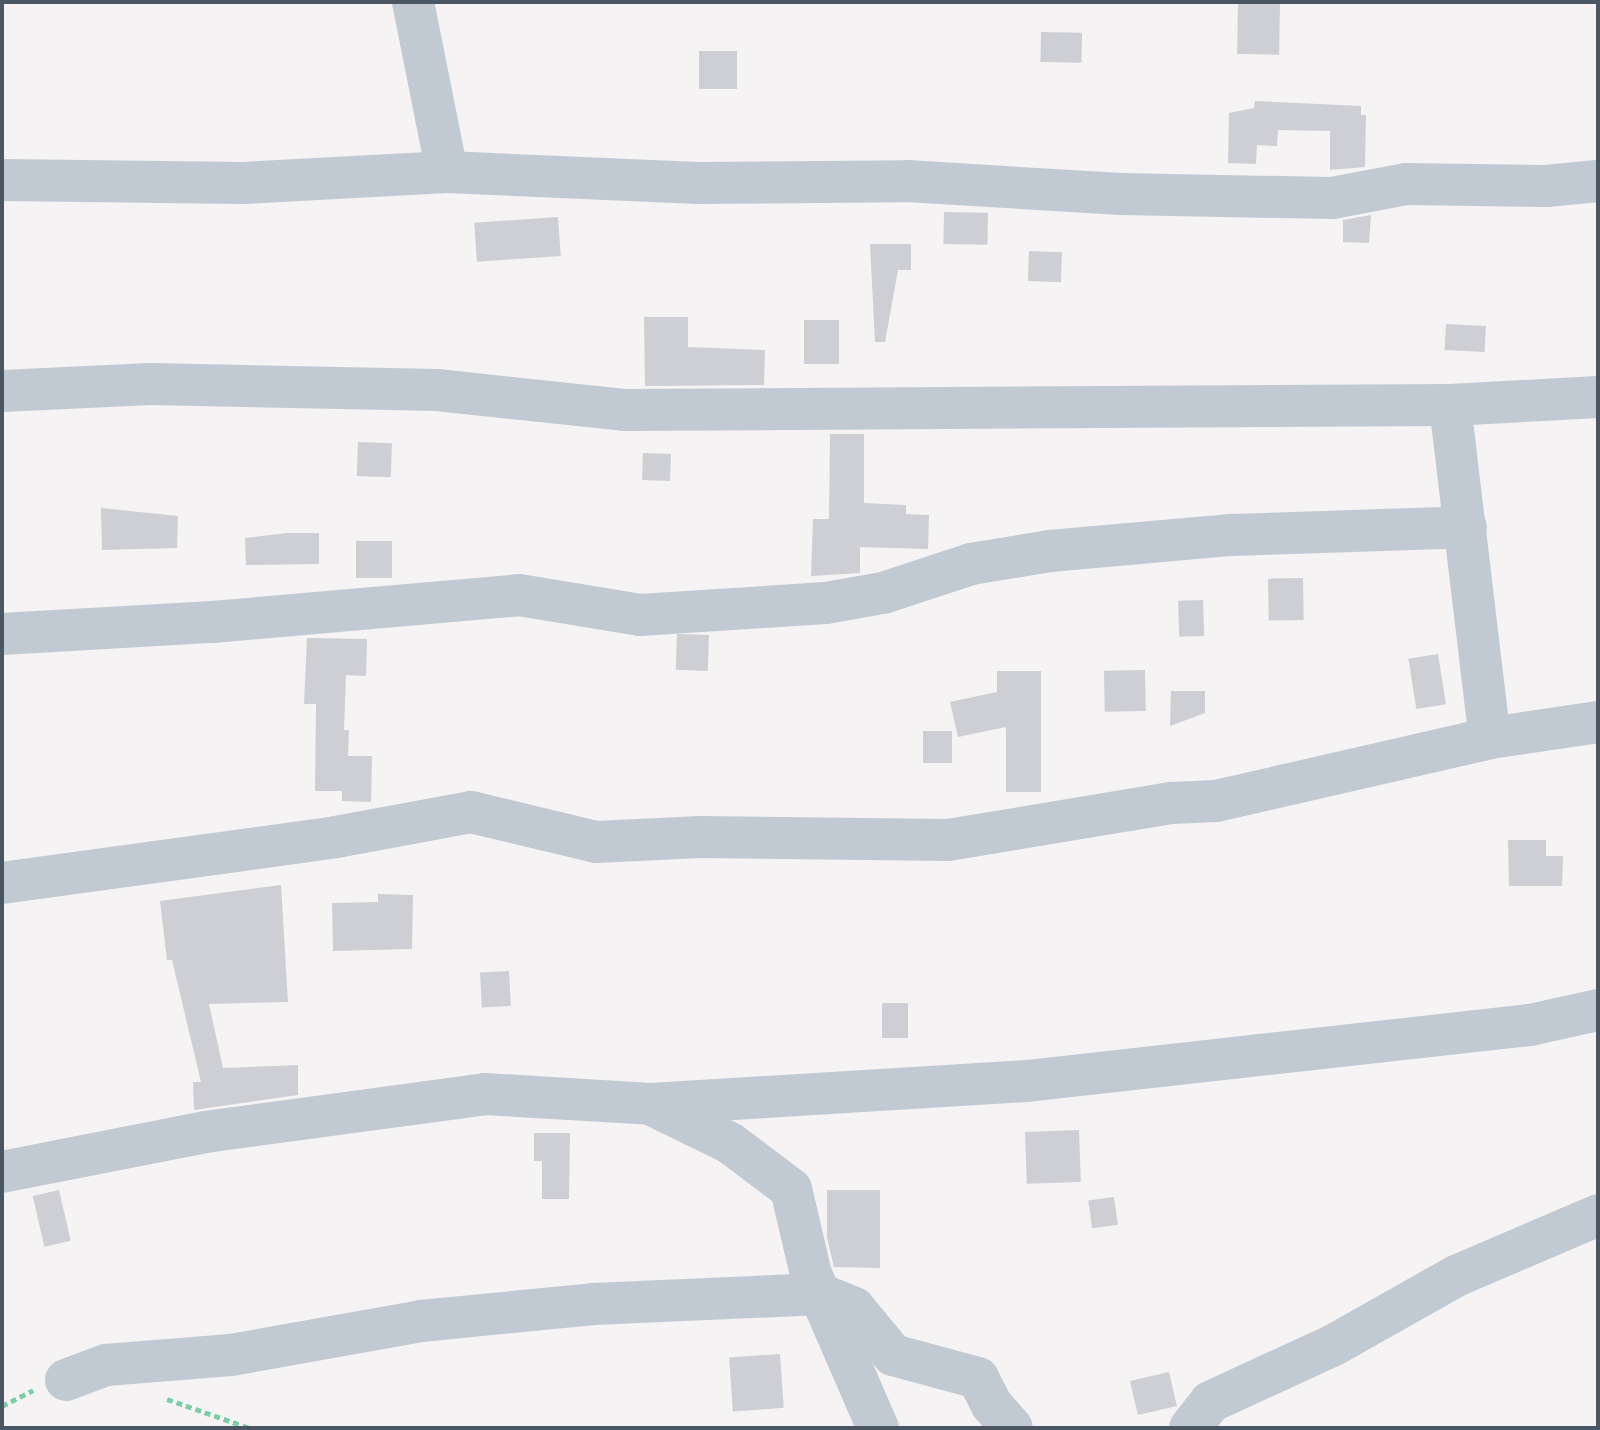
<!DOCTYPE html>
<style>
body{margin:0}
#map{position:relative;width:1600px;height:1430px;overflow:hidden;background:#f5f3f3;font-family:"Roboto Condensed",sans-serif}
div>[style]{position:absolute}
.building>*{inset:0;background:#cdcfd5;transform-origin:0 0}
.path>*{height:5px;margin-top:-2.5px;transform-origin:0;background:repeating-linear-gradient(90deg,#7ad0a6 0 6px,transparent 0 10px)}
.minor>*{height:42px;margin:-21px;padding:0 21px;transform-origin:21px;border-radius:21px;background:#c1cad2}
span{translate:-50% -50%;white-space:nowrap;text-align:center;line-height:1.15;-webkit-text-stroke:8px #fff;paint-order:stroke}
.frame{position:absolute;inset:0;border:4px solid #4a5661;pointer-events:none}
</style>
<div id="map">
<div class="building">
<div style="left:1238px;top:3px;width:42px;height:51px;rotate:1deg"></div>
<div style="left:1041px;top:32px;width:41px;height:30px;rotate:1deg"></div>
<div style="left:699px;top:51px;width:38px;height:38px"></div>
<div style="clip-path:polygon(1255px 101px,1361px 106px,1361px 115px,1366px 115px,1365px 167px,1330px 170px,1330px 131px,1278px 130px,1277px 146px,1257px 145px,1256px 164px,1228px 163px,1229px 113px,1254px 108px)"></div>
<div style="left:944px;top:212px;width:44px;height:32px;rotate:1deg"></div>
<div style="clip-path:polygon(1371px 215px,1369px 243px,1343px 242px,1343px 220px)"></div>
<div style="left:558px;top:217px;width:39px;height:84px;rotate:86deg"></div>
<div style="clip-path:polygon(870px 244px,911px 244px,911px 270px,898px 270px,885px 342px,875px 342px)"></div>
<div style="left:1029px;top:251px;width:33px;height:30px;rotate:2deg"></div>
<div style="clip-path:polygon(644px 317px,688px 317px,688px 347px,765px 350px,764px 385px,645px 386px)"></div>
<div style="left:804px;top:320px;width:35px;height:44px"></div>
<div style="left:1446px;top:324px;width:40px;height:26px;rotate:3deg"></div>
<div style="clip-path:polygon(830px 434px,864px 434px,864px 503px,906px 505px,906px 514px,929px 515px,928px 549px,860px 547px,860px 573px,811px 576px,813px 519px,829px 519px)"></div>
<div style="left:358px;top:442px;width:34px;height:34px;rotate:2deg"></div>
<div style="left:643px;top:453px;width:28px;height:27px;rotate:2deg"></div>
<div style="clip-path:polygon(101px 508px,178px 516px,177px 548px,102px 550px)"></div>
<div style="clip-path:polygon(287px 533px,319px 533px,319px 564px,246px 565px,245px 538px)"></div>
<div style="left:356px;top:541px;width:36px;height:37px"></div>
<div style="left:1303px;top:578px;width:42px;height:35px;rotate:89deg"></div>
<div style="left:1203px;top:600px;width:36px;height:25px;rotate:88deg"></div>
<div style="left:709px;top:635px;width:36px;height:32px;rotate:92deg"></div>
<div style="clip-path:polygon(307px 638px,367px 639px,366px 676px,346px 675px,344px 730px,349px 730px,348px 756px,372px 756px,371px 802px,342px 801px,342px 791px,315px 791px,316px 704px,304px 704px)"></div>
<div style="left:1438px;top:654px;width:51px;height:30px;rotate:81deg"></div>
<div style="left:1145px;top:670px;width:41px;height:41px;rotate:89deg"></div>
<div style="clip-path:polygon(997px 671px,1041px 671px,1041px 792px,1006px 792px,1006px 727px,958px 737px,950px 702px,997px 692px)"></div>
<div style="clip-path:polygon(1171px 691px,1205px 691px,1205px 713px,1170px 726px)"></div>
<div style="left:923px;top:731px;width:29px;height:32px"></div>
<div style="clip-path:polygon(1508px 840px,1546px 840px,1546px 856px,1563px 856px,1562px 886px,1509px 886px)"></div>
<div style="clip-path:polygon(281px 885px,288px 1002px,209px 1004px,223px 1068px,298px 1065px,298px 1095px,194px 1110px,193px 1082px,201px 1082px,172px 960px,167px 960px,160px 901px)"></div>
<div style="clip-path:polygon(378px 894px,413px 895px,412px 949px,333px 951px,332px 903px,378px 902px)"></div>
<div style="left:509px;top:971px;width:35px;height:29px;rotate:87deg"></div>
<div style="left:882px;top:1003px;width:26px;height:35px"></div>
<div style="left:1079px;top:1130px;width:52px;height:54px;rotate:88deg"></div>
<div style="clip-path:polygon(534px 1133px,570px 1133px,569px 1199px,542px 1199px,542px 1161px,534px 1161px)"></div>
<div style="left:59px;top:1190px;width:52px;height:27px;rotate:77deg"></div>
<div style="clip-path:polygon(827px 1190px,880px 1190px,880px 1268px,834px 1267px,827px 1238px)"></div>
<div style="left:1114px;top:1197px;width:28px;height:26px;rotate:82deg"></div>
<div style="left:780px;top:1354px;width:54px;height:51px;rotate:86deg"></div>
<div style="left:1169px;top:1372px;width:35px;height:40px;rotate:77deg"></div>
</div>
<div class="path">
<div style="left:167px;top:1399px;width:88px;rotate:19.3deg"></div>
<div style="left:2px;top:1406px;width:35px;rotate:-27deg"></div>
</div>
<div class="minor">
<div style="left:413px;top:2px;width:173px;rotate:78.7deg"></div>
<div style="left:2px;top:180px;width:241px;rotate:0.7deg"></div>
<div style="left:243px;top:183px;width:204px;rotate:-3.1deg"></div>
<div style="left:447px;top:172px;width:251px;rotate:2.5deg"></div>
<div style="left:698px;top:183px;width:209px;rotate:-0.5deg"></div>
<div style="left:907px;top:181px;width:214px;rotate:3.5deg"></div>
<div style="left:1121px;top:194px;width:211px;rotate:1.1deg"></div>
<div style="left:1332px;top:198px;width:75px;rotate:-10.7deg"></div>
<div style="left:1406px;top:184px;width:140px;rotate:0.8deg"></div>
<div style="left:1546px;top:186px;width:52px;rotate:-5.5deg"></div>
<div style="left:2px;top:391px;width:149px;rotate:-2.7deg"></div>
<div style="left:151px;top:384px;width:286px;rotate:1.2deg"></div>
<div style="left:437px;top:390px;width:188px;rotate:6.1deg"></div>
<div style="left:624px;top:410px;width:826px;rotate:-0.35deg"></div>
<div style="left:1450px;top:405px;width:148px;rotate:-3.1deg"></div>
<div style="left:1450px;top:405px;width:335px;rotate:83.2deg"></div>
<div style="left:2px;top:634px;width:211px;rotate:-3.3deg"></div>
<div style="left:213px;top:622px;width:307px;rotate:-5deg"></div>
<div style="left:519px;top:595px;width:123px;rotate:9.4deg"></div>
<div style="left:640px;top:615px;width:186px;rotate:-3.7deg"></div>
<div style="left:826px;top:603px;width:58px;rotate:-10deg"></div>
<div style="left:883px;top:593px;width:93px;rotate:-18.2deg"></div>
<div style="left:971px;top:564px;width:80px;rotate:-9.3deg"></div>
<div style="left:1050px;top:551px;width:182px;rotate:-5.1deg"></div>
<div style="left:1231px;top:535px;width:235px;rotate:-1.9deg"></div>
<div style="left:2px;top:883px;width:337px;rotate:-7.8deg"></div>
<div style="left:336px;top:837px;width:137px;rotate:-10.5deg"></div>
<div style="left:471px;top:812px;width:129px;rotate:13.5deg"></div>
<div style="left:596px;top:842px;width:104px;rotate:-2.8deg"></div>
<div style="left:700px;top:837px;width:248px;rotate:0.7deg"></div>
<div style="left:948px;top:840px;width:226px;rotate:-9.4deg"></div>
<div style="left:1171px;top:803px;width:45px;rotate:-2.5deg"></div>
<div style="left:1216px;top:801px;width:281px;rotate:-12.9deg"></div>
<div style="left:1490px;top:738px;width:109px;rotate:-8.4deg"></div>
<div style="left:652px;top:1105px;width:87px;rotate:26deg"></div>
<div style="left:730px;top:1143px;width:76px;rotate:37deg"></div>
<div style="left:791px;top:1189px;width:87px;rotate:76.8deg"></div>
<div style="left:811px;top:1274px;width:168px;rotate:66.5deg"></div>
<div style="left:2px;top:1172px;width:207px;rotate:-11.1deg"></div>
<div style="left:205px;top:1132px;width:283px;rotate:-7.7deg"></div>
<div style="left:485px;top:1094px;width:166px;rotate:3.4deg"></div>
<div style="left:651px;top:1104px;width:377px;rotate:-3.5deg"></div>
<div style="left:1027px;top:1081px;width:506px;rotate:-6.35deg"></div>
<div style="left:1530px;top:1025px;width:70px;rotate:-12.4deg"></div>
<div style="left:66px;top:1380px;width:43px;rotate:-20.6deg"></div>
<div style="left:106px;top:1365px;width:125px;rotate:-4.6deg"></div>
<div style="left:231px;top:1355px;width:193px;rotate:-10.1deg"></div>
<div style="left:421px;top:1321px;width:173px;rotate:-5.6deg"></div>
<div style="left:593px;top:1304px;width:227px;rotate:-2.5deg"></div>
<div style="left:820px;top:1294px;width:37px;rotate:22deg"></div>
<div style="left:854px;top:1308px;width:61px;rotate:50.3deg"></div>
<div style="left:893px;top:1355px;width:88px;rotate:15.1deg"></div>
<div style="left:978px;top:1378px;width:30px;rotate:63deg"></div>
<div style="left:992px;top:1405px;width:30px;rotate:49deg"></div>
<div style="left:1190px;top:1428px;width:33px;rotate:-52deg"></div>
<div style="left:1210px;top:1402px;width:134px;rotate:-24.7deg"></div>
<div style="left:1332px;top:1346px;width:142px;rotate:-29.4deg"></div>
<div style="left:1456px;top:1276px;width:155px;rotate:-23.2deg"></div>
</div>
<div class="frame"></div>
</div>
